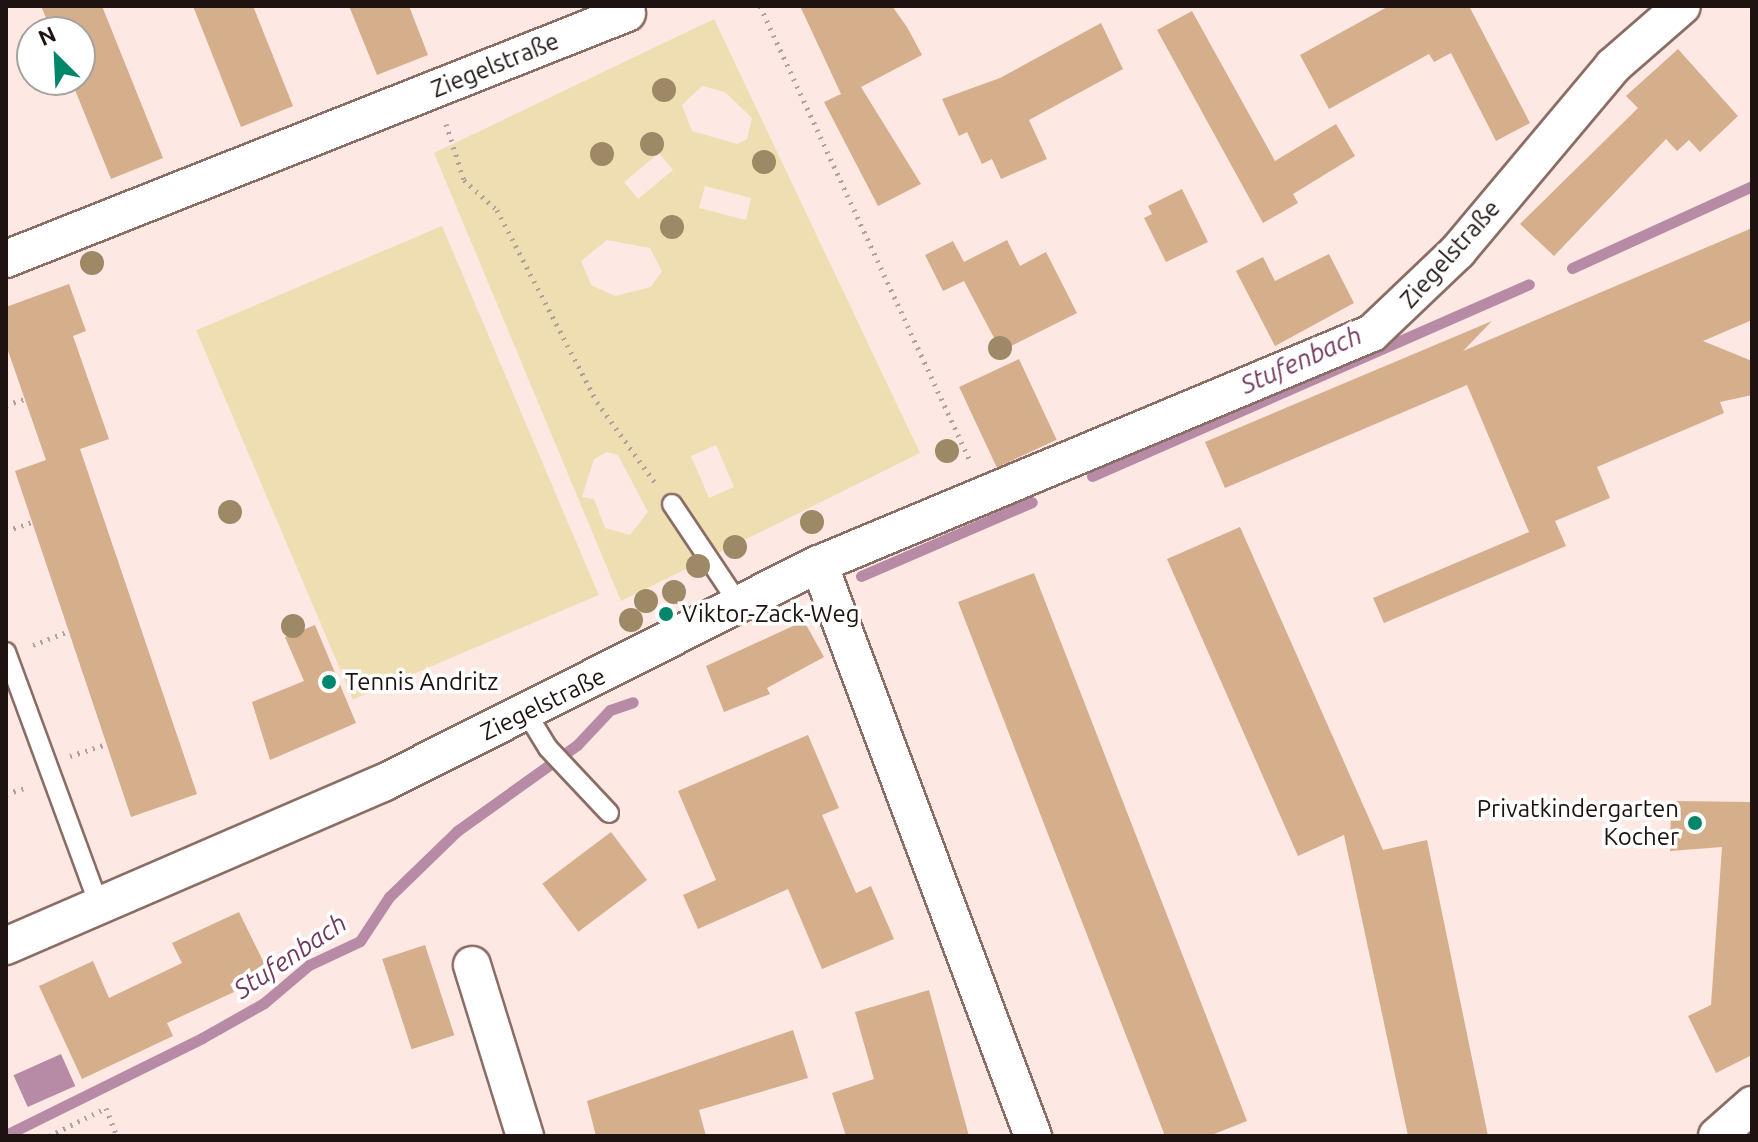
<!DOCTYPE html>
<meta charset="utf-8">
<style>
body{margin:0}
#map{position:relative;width:1758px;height:1142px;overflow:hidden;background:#fde8e3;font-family:Ubuntu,sans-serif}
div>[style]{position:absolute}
.green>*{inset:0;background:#efdeb1;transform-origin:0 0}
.water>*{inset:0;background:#b78ba6;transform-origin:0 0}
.stream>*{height:11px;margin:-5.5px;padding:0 5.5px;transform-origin:5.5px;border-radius:5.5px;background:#b78ba6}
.building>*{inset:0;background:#d5ae8c;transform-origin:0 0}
.path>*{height:5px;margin-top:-2.5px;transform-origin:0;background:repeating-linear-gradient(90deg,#b2a19c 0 2px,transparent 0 8px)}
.roads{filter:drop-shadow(2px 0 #8a6d65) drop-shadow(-2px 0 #8a6d65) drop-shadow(0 2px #8a6d65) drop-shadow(0 -2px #8a6d65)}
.lane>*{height:18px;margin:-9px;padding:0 9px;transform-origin:9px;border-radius:9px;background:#fff}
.street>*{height:36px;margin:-18px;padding:0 18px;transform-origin:18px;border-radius:18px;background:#fff}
.trees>*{width:24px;height:24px;margin:-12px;border-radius:50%;background:#9d8966}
.dots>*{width:22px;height:22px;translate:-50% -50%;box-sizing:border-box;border:4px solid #fff;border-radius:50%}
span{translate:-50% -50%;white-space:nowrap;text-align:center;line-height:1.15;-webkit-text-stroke:7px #fff;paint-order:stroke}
.street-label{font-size:24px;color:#1e1310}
.poi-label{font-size:24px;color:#1e1310}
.left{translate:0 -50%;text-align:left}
.right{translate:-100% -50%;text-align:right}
.water-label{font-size:26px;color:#733a60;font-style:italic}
.frame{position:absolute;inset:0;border:8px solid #1e1310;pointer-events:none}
.north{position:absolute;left:16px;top:16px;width:80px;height:80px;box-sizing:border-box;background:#fff;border:2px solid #a5a19f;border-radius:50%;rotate:336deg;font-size:22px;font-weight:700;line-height:32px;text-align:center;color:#1e1310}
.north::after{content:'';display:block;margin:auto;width:28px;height:36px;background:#00866a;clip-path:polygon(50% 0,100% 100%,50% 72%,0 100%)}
</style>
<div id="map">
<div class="green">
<div style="clip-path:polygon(evenodd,714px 19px,920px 453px,621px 601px,434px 153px,714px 19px,702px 86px,725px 92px,752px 118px,747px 139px,737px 144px,692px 131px,682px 105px,702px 86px,714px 19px,659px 153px,673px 170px,638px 199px,624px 182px,659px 153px,714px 19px,705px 186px,751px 198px,746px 220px,699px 208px,705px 186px,714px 19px,607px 240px,650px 248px,662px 271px,651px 287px,615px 296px,591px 285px,581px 261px,607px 240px,714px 19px,716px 445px,734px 487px,709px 498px,691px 456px,716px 445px,714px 19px,607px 452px,618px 455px,648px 512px,630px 535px,605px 528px,594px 499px,582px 497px,594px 459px,607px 452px)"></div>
<div style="left:442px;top:226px;width:401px;height:267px;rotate:67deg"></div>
</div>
<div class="water">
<div style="left:61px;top:1054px;width:35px;height:52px;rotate:66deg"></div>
</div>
<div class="stream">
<div style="left:1572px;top:268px;width:198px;rotate:-24.5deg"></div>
<div style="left:1092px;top:476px;width:477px;rotate:-23.7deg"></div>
<div style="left:861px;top:576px;width:186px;rotate:-23.4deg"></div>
<div style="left:6px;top:1135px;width:219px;rotate:-26.3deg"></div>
<div style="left:202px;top:1038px;width:71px;rotate:-29.4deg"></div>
<div style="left:264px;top:1003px;width:59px;rotate:-40.2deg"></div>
<div style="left:309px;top:965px;width:56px;rotate:-25.2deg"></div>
<div style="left:360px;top:941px;width:53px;rotate:-56.6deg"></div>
<div style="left:389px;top:897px;width:95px;rotate:-44.1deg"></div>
<div style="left:457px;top:831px;width:148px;rotate:-35.6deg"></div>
<div style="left:577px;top:745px;width:48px;rotate:-46.7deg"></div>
<div style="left:610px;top:710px;width:24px;rotate:-19deg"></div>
</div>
<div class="building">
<div style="clip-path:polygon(41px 6px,102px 6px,163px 158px,111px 179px,71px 80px,80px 80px,80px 32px,52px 32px)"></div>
<div style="clip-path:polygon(193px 6px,253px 6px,293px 106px,241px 127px)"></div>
<div style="clip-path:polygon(349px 6px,409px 6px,428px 55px,377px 75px)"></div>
<div style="clip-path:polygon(800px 6px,892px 6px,907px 27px,922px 55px,861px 87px,921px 184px,878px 206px,824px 102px,841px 94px)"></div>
<div style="clip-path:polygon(1389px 6px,1469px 6px,1530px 123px,1496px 141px,1451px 53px,1434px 62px,1429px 54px,1329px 109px,1300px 55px)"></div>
<div style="clip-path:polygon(1192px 11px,1275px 161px,1336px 124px,1355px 156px,1293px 194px,1298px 203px,1263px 223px,1157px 30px)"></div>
<div style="clip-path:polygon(1101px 23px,1123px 69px,1029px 120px,1047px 159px,1001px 179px,992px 159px,982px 164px,967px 132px,959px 136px,942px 99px,1000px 78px)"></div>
<div style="clip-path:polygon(1678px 49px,1738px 116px,1700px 152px,1689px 140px,1677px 151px,1666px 139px,1554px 256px,1520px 224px,1638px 108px,1626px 96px)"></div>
<div style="clip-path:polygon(1182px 189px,1208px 242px,1166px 262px,1144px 218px,1152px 214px,1148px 206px)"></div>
<div style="clip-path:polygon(1752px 228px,1752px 320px,1703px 341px,1752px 361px,1752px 395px,1720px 402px,1724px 413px,1597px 467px,1610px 498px,1555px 521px,1566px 546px,1384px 623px,1373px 598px,1529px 532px,1467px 385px,1225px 488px,1205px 442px,1492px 321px,1463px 351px)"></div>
<div style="clip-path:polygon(1007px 240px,1020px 266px,1046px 252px,1077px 313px,1001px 351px,964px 281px,943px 291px,925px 255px,953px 241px,964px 262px)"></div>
<div style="clip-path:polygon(1329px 254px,1354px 303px,1275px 346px,1236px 271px,1263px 257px,1275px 281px)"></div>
<div style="clip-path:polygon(69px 284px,86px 331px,73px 336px,109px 439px,80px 449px,197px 794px,131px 817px,15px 471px,46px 460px,6px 345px,6px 307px)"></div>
<div style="left:1019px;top:359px;width:89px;height:66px;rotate:65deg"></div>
<div style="clip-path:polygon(1240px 527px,1383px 850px,1427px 840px,1488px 1136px,1408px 1136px,1344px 835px,1298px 856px,1167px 559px)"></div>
<div style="clip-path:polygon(1034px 573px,1247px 1121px,1209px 1136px,1165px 1136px,958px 602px)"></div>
<div style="clip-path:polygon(804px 621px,824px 657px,767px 688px,770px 694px,724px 712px,706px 666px)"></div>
<div style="clip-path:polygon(315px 625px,356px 723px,270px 760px,252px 702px,304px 681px,285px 637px)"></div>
<div style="clip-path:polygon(808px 735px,839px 808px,822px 815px,856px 893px,871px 886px,894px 939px,822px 969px,788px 889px,698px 929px,683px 895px,716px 880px,678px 791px)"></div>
<div style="clip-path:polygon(1671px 801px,1752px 802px,1752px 1055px,1716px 1073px,1688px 1016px,1711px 1005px,1722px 847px,1670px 851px)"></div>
<div style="left:611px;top:832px;width:60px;height:86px;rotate:53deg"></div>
<div style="clip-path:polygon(239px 912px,266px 967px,230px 984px,234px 992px,167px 1023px,173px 1036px,82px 1079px,39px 986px,93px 961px,109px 998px,182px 963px,172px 943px)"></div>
<div style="left:425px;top:945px;width:95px;height:45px;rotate:72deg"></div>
<div style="clip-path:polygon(929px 990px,969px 1136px,846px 1136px,832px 1093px,874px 1079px,855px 1012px)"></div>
<div style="clip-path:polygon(793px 1030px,808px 1078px,699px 1110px,706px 1136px,596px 1136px,587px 1101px)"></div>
</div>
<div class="path">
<div style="left:760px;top:6px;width:503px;rotate:65.22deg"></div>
<div style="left:446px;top:124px;width:59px;rotate:72.2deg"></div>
<div style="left:464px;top:180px;width:45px;rotate:42.3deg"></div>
<div style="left:497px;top:210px;width:216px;rotate:62.5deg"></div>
<div style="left:597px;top:402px;width:101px;rotate:54.3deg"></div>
<div style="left:6px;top:405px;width:19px;rotate:-18deg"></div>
<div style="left:6px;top:531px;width:28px;rotate:-19deg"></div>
<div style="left:33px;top:645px;width:39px;rotate:-21deg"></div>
<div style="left:70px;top:756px;width:39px;rotate:-18deg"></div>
<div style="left:6px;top:794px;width:23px;rotate:-18deg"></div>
<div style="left:49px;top:1136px;width:64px;rotate:-26.2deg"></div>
<div style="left:106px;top:1108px;width:30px;rotate:69deg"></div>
</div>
<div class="roads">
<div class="lane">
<div style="left:672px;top:504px;width:120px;rotate:56.2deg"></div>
<div style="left:6px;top:652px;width:275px;rotate:69.8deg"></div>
<div style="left:526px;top:712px;width:42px;rotate:58.6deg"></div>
<div style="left:548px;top:748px;width:89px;rotate:46.8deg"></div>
</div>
<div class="street">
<div style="left:6px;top:259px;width:668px;rotate:-21.61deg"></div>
<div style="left:819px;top:564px;width:611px;rotate:69.49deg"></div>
<div style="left:6px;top:946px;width:411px;rotate:-23.4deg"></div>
<div style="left:383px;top:783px;width:488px;rotate:-26.7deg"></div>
<div style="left:819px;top:564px;width:599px;rotate:-22.67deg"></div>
<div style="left:1372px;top:333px;width:119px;rotate:-43.6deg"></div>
<div style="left:1458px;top:251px;width:241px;rotate:-50deg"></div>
<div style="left:1613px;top:66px;width:91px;rotate:-41deg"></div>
<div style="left:472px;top:965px;width:179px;rotate:72.8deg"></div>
<div style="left:1717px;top:1136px;width:47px;rotate:-41.5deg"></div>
</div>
</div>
<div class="trees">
<div style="left:664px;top:90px"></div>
<div style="left:652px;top:144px"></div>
<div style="left:602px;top:154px"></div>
<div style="left:764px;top:162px"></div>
<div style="left:672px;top:227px"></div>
<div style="left:92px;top:263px"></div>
<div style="left:1000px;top:348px"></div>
<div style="left:947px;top:451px"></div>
<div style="left:230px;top:512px"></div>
<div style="left:812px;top:522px"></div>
<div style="left:735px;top:547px"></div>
<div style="left:698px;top:566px"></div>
<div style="left:674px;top:592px"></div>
<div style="left:646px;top:601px"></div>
<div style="left:631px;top:620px"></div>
<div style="left:293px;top:626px"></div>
</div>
<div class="dots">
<div style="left:666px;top:614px;background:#00866a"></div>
<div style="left:329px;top:682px;background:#00866a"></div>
<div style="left:1695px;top:823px;background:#00866a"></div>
</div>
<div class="street-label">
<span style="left:495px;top:65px;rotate:-22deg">Ziegelstraße</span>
<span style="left:1450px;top:254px;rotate:-48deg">Ziegelstraße</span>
<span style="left:543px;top:704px;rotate:-26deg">Ziegelstraße</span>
</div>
<div class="poi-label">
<span class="left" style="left:682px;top:614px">Viktor-Zack-Weg</span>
<span class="left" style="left:345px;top:682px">Tennis Andritz</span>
<span class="right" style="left:1679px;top:823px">Privatkindergarten<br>Kocher</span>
</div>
<div class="water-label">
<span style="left:1301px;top:360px;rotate:-24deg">Stufenbach</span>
<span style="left:290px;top:956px;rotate:-34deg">Stufenbach</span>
</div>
<div class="frame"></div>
<div class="north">N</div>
</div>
